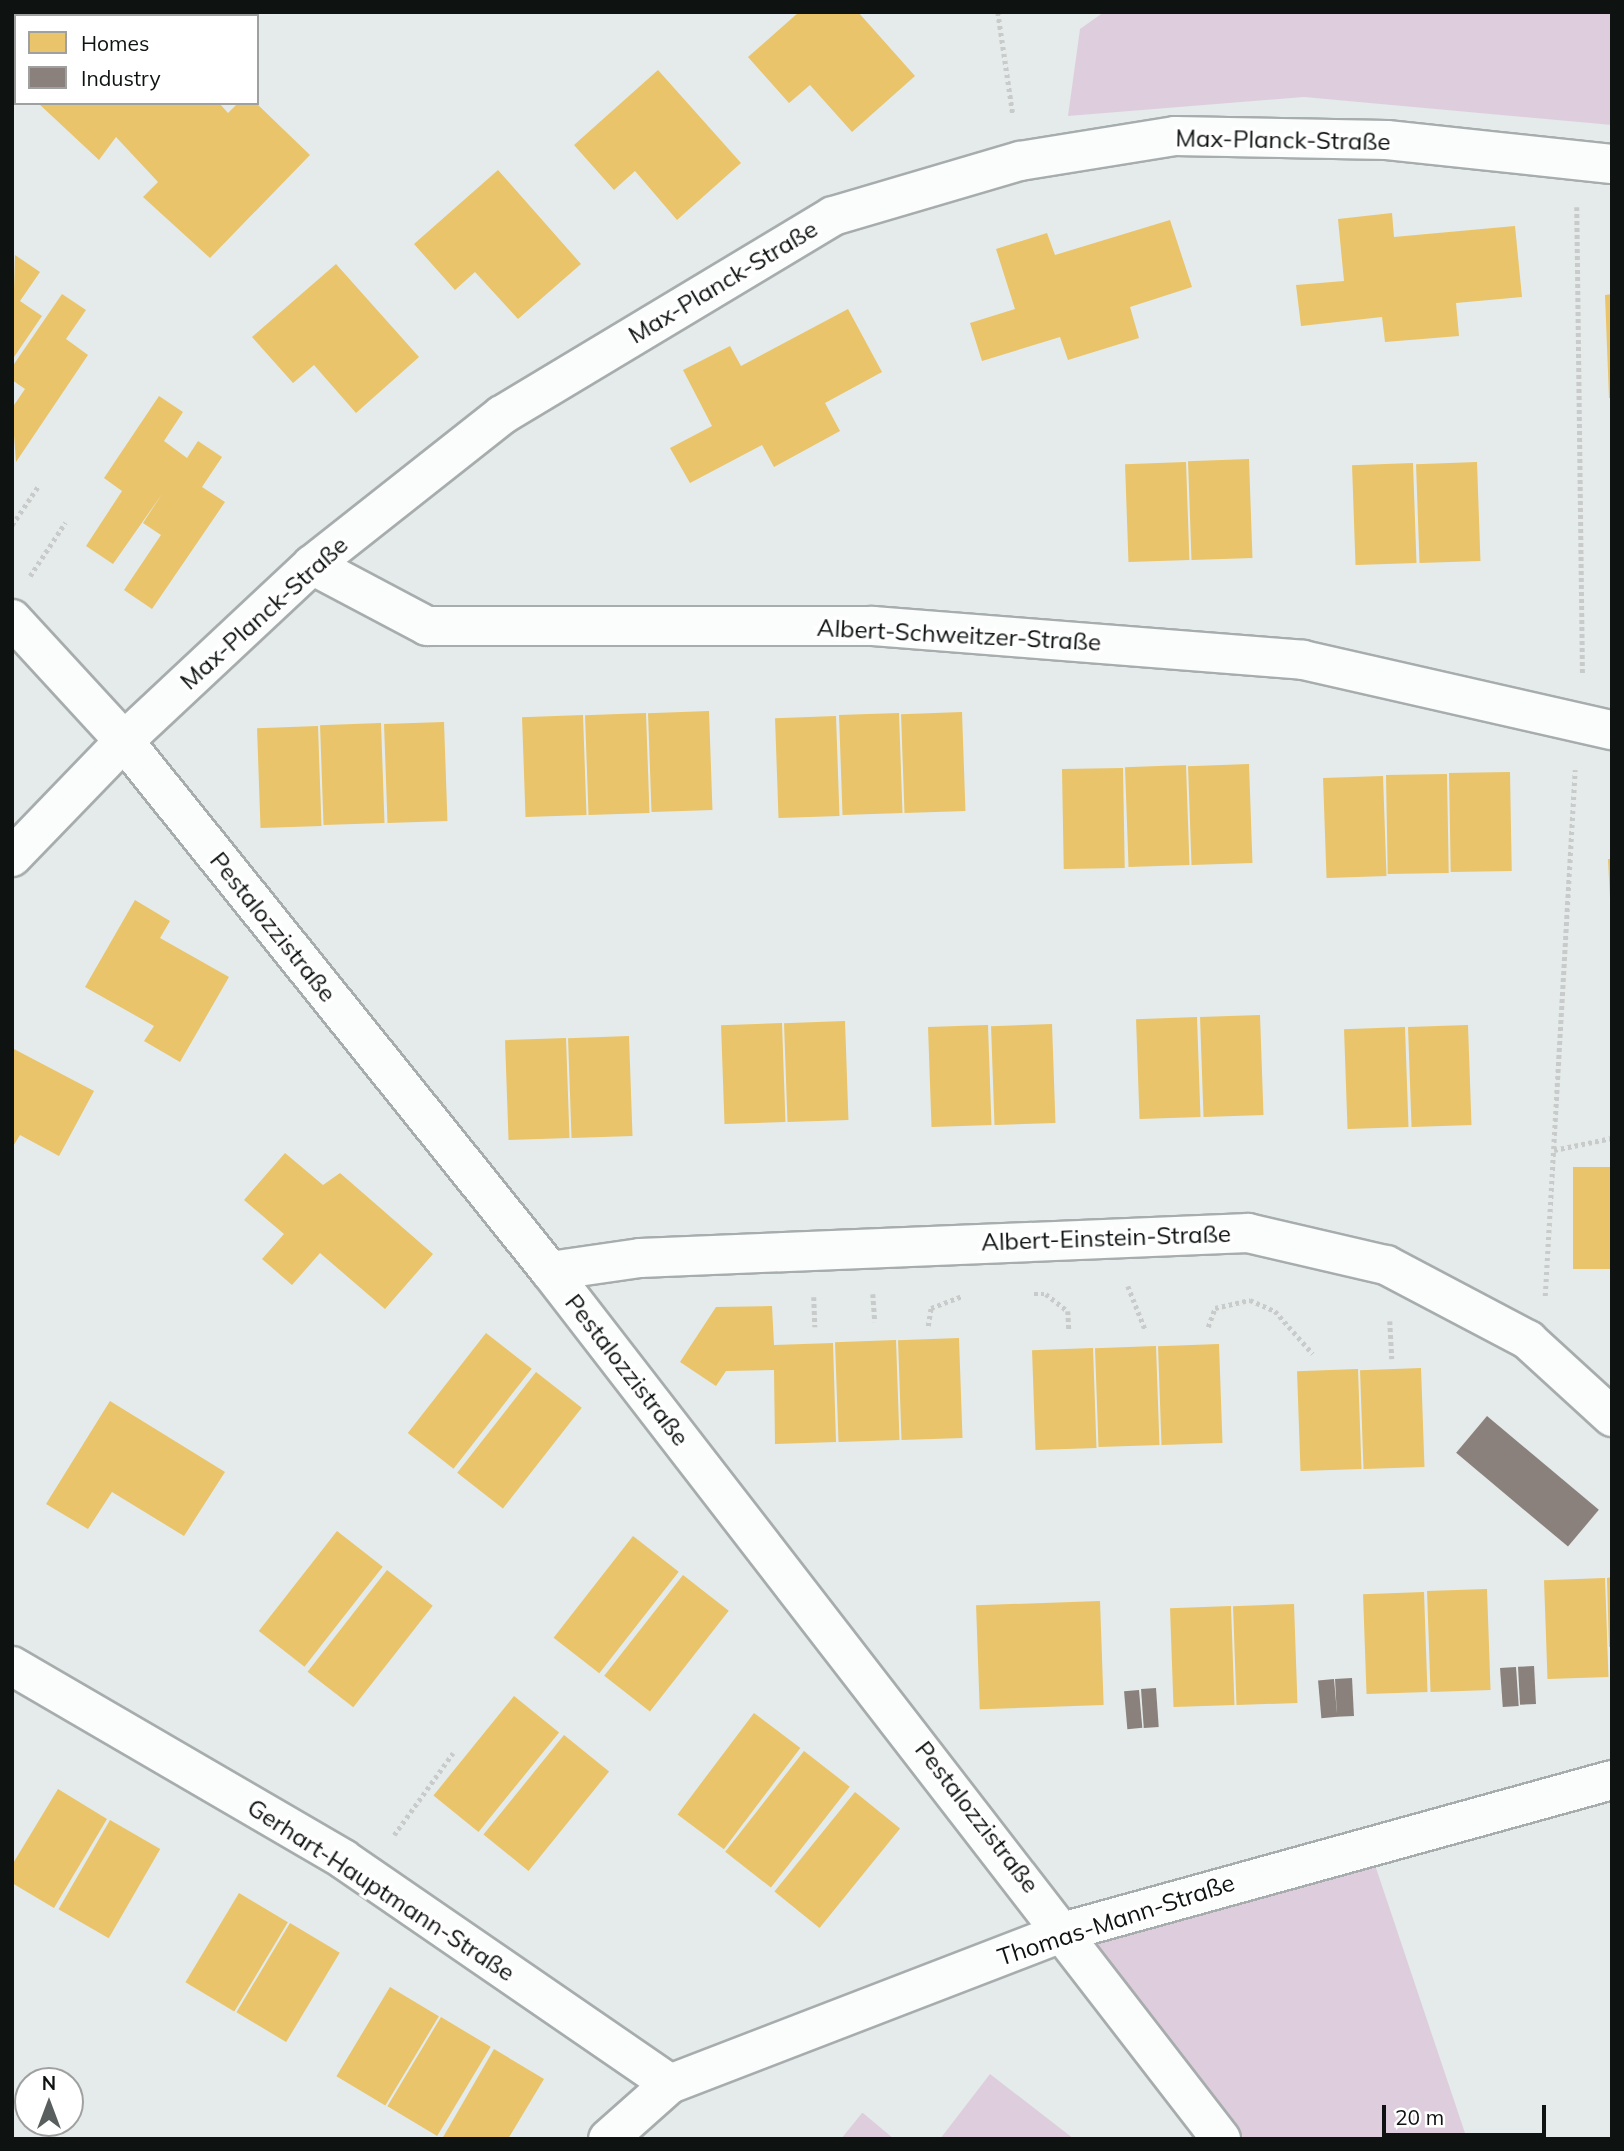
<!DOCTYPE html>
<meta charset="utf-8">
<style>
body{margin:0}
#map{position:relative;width:1624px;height:2151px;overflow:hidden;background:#e4ebea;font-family:Mulish,sans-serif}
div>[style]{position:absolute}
.green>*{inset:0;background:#decedd}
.homes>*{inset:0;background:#e9c46a;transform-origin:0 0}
.industry>*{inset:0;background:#8a817c;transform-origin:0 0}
.path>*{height:4.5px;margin-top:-2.25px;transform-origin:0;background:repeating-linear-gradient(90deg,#c8cbca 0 3.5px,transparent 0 7px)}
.roads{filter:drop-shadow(2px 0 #a7acac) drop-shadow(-2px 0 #a7acac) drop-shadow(0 2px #a7acac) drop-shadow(0 -2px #a7acac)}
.service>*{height:24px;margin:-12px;padding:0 12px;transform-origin:12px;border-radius:12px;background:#fbfcfc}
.minor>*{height:38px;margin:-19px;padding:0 19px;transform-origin:19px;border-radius:19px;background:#fbfcfc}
span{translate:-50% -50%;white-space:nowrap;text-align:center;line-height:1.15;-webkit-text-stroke:7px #fff;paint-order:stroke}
.street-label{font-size:24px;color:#0e1312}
.frame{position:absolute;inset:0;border:14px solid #0e1312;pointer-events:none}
.legend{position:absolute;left:14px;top:14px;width:245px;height:91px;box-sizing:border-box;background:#fff;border:2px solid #9fa1a0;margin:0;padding:9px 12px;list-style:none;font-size:21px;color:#0e1312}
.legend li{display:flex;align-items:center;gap:14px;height:35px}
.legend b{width:35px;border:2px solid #9fa1a0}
.north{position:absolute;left:14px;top:2067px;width:70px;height:70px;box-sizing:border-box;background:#fff;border:2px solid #9fa1a0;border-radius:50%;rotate:0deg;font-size:19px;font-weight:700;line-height:28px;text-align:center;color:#0e1312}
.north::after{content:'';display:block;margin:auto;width:24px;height:32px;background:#595f5e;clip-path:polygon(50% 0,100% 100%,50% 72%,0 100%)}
.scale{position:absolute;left:1382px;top:2105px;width:164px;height:32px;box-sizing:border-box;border:4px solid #0e1312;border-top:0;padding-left:9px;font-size:21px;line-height:24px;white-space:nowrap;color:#0e1312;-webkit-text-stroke:5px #fff;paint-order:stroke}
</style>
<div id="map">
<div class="green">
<div style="clip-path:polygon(1104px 12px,1612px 12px,1612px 125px,1304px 97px,1068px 116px,1080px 29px)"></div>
<div style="clip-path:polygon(1371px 1853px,1467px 2139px,1231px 2139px,1079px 1934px)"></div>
<div style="clip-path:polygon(990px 2074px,1074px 2139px,940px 2139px)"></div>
<div style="clip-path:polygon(862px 2113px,863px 2113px,894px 2139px,841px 2139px)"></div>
</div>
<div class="homes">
<div style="clip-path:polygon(799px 12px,858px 12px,915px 76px,852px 132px,810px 85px,789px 103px,748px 57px)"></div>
<div style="clip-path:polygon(658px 70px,741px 163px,677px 220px,635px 171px,614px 190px,574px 145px)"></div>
<div style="clip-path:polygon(38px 103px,219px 103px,228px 113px,238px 103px,256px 103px,310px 155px,210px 258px,143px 197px,158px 182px,116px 137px,99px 160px)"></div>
<div style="clip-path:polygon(498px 170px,581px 264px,518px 319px,475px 272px,455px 290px,414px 244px)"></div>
<div style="clip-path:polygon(1392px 213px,1394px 237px,1515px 226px,1522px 297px,1456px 303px,1459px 336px,1385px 342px,1382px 317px,1301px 326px,1296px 285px,1344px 281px,1338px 219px)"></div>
<div style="clip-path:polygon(1170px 220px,1192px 287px,1130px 307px,1139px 338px,1068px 360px,1060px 337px,982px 361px,970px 323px,1015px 309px,996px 249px,1047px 233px,1055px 255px)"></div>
<div style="clip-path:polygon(15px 255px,40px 272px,20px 301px,42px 316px,12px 360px)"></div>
<div style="clip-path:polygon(336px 264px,419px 357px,356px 413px,314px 365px,293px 383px,252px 337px)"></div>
<div style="clip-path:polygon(62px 294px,86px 310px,66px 339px,88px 355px,16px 462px,12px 408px,25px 389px,12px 380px,12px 367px)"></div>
<div style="clip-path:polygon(1612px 294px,1612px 398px,1609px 398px,1605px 295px)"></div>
<div style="clip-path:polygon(848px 309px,882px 372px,825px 403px,840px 431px,774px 467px,762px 445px,690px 483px,670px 448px,712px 426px,683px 370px,730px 346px,741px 366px)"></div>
<div style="clip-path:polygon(159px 396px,183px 412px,164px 441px,187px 458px,198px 441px,222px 457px,202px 487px,225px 502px,152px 609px,124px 590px,161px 535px,143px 523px,162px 494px,113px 564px,86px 546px,122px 491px,104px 478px)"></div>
<div style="left:1249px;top:459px;width:99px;height:61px;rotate:88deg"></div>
<div style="left:1186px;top:462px;width:98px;height:61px;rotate:88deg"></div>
<div style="left:1477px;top:462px;width:99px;height:61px;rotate:88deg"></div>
<div style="left:1413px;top:463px;width:100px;height:61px;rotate:88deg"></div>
<div style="left:709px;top:711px;width:99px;height:61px;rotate:88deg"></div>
<div style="left:962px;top:712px;width:99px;height:61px;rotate:88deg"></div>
<div style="left:646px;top:713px;width:100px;height:61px;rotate:88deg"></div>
<div style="left:899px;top:713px;width:100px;height:60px;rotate:88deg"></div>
<div style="left:583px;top:715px;width:100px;height:61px;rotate:88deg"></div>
<div style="left:836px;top:716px;width:100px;height:61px;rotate:88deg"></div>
<div style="left:444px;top:722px;width:99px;height:60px;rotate:88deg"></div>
<div style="left:381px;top:723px;width:100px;height:61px;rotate:88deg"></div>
<div style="left:318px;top:726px;width:100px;height:61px;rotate:88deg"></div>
<div style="left:1249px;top:764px;width:99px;height:61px;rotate:88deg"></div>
<div style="left:1186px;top:765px;width:100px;height:61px;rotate:88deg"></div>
<div style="left:1123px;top:768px;width:100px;height:61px;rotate:89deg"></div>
<div style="left:1510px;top:772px;width:99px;height:61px;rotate:89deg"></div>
<div style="left:1447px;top:774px;width:99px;height:61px;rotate:89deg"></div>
<div style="left:1383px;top:776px;width:100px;height:60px;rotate:88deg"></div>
<div style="clip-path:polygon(1608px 859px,1612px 859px,1612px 897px,1610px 898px)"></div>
<div style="clip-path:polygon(135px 900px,170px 921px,160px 938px,229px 977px,180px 1062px,144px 1041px,154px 1026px,85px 987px)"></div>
<div style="left:1260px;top:1015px;width:100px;height:60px;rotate:88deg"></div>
<div style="left:1197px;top:1017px;width:100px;height:61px;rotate:88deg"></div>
<div style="left:845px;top:1021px;width:99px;height:61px;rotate:88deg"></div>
<div style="left:782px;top:1023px;width:99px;height:61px;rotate:88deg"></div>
<div style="left:1052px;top:1024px;width:99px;height:61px;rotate:88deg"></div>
<div style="left:988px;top:1025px;width:100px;height:60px;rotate:88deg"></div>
<div style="left:1468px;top:1025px;width:100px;height:60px;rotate:88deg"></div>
<div style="left:1405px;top:1027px;width:100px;height:61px;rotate:88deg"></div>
<div style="left:629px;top:1036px;width:100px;height:61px;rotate:88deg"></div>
<div style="left:566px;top:1038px;width:100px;height:61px;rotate:88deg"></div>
<div style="clip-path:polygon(12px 1048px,94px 1091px,59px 1156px,20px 1135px,12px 1148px)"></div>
<div style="clip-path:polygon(285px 1153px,323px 1185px,340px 1173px,433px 1254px,385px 1309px,320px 1253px,292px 1285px,262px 1259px,284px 1234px,244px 1200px)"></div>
<div style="left:1612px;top:1167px;width:102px;height:39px;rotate:90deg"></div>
<div style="clip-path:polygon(772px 1306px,774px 1345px,833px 1343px,836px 1442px,775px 1444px,774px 1370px,726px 1371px,716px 1386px,680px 1362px,716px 1307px)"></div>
<div style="left:486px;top:1333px;width:58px;height:127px;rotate:38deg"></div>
<div style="left:959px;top:1338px;width:100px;height:61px;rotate:88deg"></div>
<div style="left:896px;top:1340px;width:100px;height:61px;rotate:88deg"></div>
<div style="left:1219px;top:1344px;width:99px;height:61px;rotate:88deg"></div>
<div style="left:1156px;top:1346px;width:99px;height:61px;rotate:88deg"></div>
<div style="left:1093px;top:1348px;width:100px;height:61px;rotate:88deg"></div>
<div style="left:1421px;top:1368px;width:99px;height:61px;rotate:88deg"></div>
<div style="left:1358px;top:1369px;width:100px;height:61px;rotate:88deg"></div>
<div style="left:536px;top:1372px;width:58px;height:128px;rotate:38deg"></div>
<div style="clip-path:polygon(110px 1401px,225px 1472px,184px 1536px,112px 1492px,88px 1529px,46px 1504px)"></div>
<div style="left:337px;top:1531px;width:58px;height:127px;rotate:38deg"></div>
<div style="left:633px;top:1536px;width:58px;height:129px;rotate:38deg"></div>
<div style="left:387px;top:1570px;width:58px;height:129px;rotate:38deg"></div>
<div style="left:683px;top:1575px;width:58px;height:128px;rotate:38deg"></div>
<div style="clip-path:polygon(1612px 1577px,1612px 1647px,1609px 1647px,1607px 1578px)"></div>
<div style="left:1605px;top:1578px;width:99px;height:61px;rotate:88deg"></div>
<div style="left:1487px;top:1589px;width:101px;height:60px;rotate:88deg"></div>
<div style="left:1424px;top:1592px;width:100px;height:61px;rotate:88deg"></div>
<div style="left:1100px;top:1601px;width:104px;height:124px;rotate:88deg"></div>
<div style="left:1294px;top:1604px;width:99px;height:61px;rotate:88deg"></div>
<div style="left:1231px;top:1606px;width:99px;height:61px;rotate:88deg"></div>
<div style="left:514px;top:1696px;width:58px;height:128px;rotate:39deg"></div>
<div style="left:754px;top:1713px;width:58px;height:127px;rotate:37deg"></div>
<div style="left:564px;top:1735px;width:58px;height:128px;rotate:39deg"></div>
<div style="left:804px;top:1751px;width:58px;height:128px;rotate:38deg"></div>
<div style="clip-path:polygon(58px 1789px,107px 1819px,54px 1908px,12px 1883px,12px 1865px)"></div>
<div style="left:855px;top:1792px;width:58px;height:128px;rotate:39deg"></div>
<div style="left:110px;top:1820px;width:58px;height:103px;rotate:30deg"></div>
<div style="left:239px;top:1893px;width:57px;height:104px;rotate:31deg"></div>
<div style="left:290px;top:1923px;width:58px;height:104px;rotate:31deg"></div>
<div style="left:390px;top:1987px;width:57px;height:104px;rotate:31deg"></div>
<div style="left:441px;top:2017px;width:58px;height:104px;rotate:31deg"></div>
<div style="clip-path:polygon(494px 2049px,544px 2079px,508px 2139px,442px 2139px)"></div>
</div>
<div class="industry">
<div style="left:1487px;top:1416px;width:146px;height:48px;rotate:40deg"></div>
<div style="left:1534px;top:1666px;width:38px;height:16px;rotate:87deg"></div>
<div style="left:1516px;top:1667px;width:39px;height:16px;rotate:86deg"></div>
<div style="left:1352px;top:1678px;width:38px;height:17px;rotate:87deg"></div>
<div style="left:1334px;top:1679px;width:38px;height:16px;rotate:85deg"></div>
<div style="left:1156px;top:1688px;width:39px;height:15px;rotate:86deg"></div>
<div style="left:1139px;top:1690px;width:38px;height:15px;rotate:85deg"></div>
</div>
<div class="path">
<div style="left:998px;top:12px;width:104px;rotate:81.7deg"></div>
<div style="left:1577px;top:207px;width:467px;rotate:89.3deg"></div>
<div style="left:12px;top:525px;width:48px;rotate:-56deg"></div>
<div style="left:30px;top:576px;width:64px;rotate:-56.6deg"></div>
<div style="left:1554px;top:1150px;width:59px;rotate:-11.7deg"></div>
<div style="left:1128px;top:1286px;width:46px;rotate:68.4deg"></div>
<div style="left:873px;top:1294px;width:28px;rotate:86deg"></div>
<div style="left:1034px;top:1294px;width:12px"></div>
<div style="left:1046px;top:1294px;width:28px;rotate:38deg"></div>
<div style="left:1068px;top:1311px;width:20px;rotate:87deg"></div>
<div style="left:1545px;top:1296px;width:527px;rotate:-86.74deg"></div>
<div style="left:814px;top:1297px;width:30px;rotate:88deg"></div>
<div style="left:1390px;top:1321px;width:38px;rotate:87deg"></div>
<div style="left:928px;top:1326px;width:18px;rotate:-81deg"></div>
<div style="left:931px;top:1308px;width:33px;rotate:-21deg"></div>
<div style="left:1208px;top:1327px;width:20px;rotate:-70deg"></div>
<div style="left:1215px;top:1308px;width:36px;rotate:-13deg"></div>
<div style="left:1250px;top:1300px;width:27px;rotate:24deg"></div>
<div style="left:1275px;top:1311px;width:57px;rotate:48.5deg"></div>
<div style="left:394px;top:1835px;width:101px;rotate:-54.3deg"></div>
</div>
<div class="roads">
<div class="service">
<div style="left:144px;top:12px;width:8px;rotate:30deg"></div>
<div style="left:99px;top:16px;width:9px;rotate:-27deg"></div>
<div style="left:12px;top:81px;width:4px;rotate:-14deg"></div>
</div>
<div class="minor">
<div style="left:312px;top:565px;width:130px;rotate:27.9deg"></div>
<div style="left:427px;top:626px;width:446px"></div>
<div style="left:873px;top:626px;width:431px;rotate:4.5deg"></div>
<div style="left:1303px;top:660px;width:317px;rotate:12.8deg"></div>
<div style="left:12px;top:619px;width:166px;rotate:47.4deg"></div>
<div style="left:124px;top:741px;width:680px;rotate:51.21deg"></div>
<div style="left:550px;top:1271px;width:1097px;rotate:52.29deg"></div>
<div style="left:12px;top:857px;width:161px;rotate:-46deg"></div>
<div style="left:124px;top:741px;width:258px;rotate:-43.1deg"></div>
<div style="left:312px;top:565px;width:242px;rotate:-38.3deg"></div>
<div style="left:502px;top:415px;width:386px;rotate:-31deg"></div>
<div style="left:833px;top:216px;width:195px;rotate:-16.4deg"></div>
<div style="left:1020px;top:161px;width:157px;rotate:-9.2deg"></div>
<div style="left:1175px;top:136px;width:212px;rotate:1.1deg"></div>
<div style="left:1387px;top:140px;width:226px;rotate:6.1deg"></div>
<div style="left:550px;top:1271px;width:91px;rotate:-8.2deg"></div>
<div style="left:640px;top:1258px;width:609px;rotate:-2.35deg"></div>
<div style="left:1248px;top:1233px;width:142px;rotate:13.1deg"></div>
<div style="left:1386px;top:1265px;width:161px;rotate:27.8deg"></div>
<div style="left:1528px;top:1340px;width:114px;rotate:42.5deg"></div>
<div style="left:12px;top:1666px;width:383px;rotate:30.2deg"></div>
<div style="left:343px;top:1859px;width:397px;rotate:34.5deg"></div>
<div style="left:608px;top:2139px;width:83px;rotate:-41.6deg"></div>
<div style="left:670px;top:2084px;width:425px;rotate:-21.1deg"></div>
<div style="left:1066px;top:1931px;width:566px;rotate:-15.46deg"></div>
</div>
</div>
<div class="street-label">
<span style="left:1283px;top:140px;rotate:1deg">Max-Planck-Straße</span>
<span style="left:723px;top:282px;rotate:-31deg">Max-Planck-Straße</span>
<span style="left:264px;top:613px;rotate:-42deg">Max-Planck-Straße</span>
<span style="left:959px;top:635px;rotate:3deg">Albert-Schweitzer-Straße</span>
<span style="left:273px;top:927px;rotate:51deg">Pestalozzistraße</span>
<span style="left:1106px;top:1238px;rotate:-2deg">Albert-Einstein-Straße</span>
<span style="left:627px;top:1370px;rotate:52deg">Pestalozzistraße</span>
<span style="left:977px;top:1817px;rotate:52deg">Pestalozzistraße</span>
<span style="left:381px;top:1890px;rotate:33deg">Gerhart-Hauptmann-Straße</span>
<span style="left:1116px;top:1920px;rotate:-18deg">Thomas-Mann-Straße</span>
</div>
<div class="frame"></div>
<ul class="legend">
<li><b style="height:19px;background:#e9c46a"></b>Homes</li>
<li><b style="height:19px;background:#8a817c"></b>Industry</li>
</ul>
<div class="north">N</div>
<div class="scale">20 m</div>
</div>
